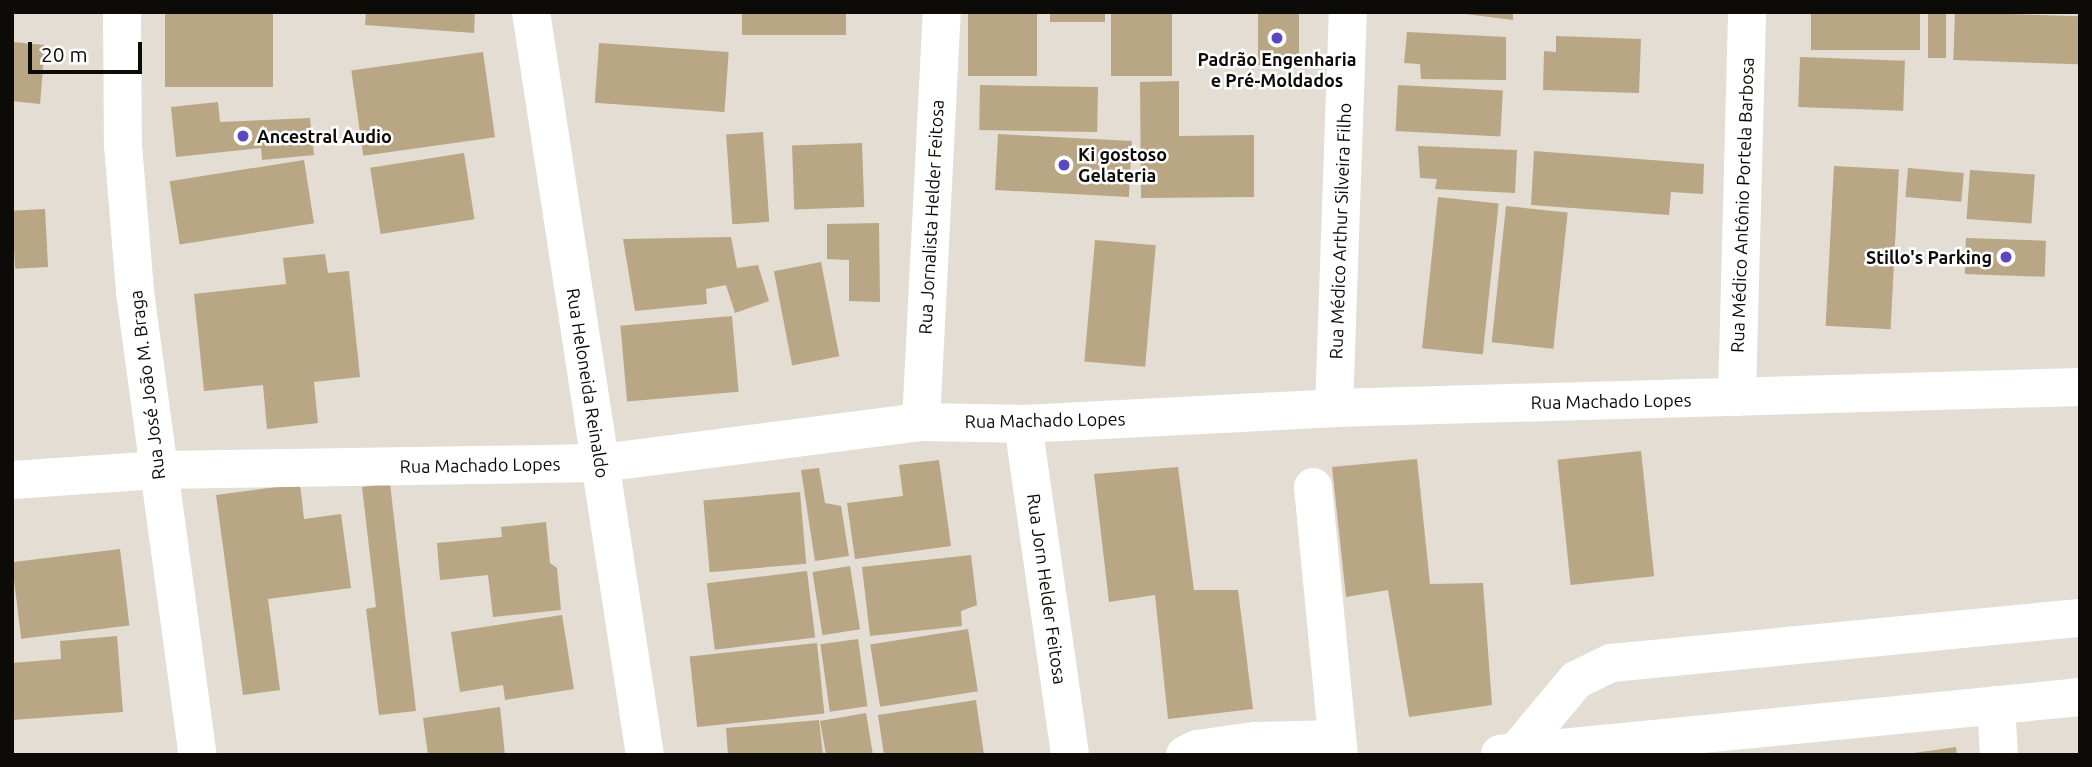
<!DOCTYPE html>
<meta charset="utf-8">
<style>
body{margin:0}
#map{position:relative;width:2092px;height:767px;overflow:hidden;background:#e3ddd3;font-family:Ubuntu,sans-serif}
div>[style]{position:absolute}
.building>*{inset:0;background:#b9a684;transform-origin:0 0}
.minor>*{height:38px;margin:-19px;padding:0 19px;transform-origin:19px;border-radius:19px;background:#fff}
.dots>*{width:19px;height:19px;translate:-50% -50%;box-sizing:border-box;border:4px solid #fff;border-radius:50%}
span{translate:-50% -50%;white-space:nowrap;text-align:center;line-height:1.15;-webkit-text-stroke:5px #fff;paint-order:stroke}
.poi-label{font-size:18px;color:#0d0b08;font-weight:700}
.left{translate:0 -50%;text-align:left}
.right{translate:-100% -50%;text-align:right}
.street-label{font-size:18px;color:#0d0b08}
.frame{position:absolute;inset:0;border:14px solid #0d0b08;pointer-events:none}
.scale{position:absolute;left:28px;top:42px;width:114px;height:32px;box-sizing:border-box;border:4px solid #0d0b08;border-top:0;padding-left:9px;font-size:21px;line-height:24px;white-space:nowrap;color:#0d0b08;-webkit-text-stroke:5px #fff;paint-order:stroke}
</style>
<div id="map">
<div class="building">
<div style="left:165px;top:12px;width:108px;height:75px"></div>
<div style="clip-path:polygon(366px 12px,475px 12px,474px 33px,365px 25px)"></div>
<div style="left:742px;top:12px;width:104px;height:23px"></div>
<div style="left:968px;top:12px;width:69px;height:64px"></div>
<div style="left:1050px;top:12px;width:55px;height:10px"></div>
<div style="left:1111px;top:12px;width:61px;height:64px"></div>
<div style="left:1258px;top:12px;width:41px;height:53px"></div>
<div style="clip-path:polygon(1450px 12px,1513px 12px,1513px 20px)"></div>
<div style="left:1811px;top:12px;width:109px;height:38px"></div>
<div style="left:1928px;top:12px;width:18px;height:46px"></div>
<div style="left:1955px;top:12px;width:125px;height:48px;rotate:2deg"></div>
<div style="clip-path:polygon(1407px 32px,1506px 37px,1506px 80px,1421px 79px,1420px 64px,1404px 63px)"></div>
<div style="clip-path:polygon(1556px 36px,1641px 39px,1639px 93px,1543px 90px,1544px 51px,1556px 52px)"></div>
<div style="clip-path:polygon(12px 42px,45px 45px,40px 104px,12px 101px)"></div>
<div style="left:599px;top:43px;width:130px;height:60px;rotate:4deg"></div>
<div style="left:483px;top:52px;width:86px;height:133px;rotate:82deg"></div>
<div style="left:1800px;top:57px;width:105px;height:50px;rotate:2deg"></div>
<div style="clip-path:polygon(1179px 81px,1179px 136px,1254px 135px,1254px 197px,1141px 198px,1140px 82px)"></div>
<div style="left:980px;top:85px;width:118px;height:45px;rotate:1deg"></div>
<div style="left:1398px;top:85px;width:105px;height:46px;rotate:3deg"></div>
<div style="clip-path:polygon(218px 102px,220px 122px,310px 118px,314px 155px,262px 160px,261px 148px,176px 157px,171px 107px)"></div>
<div style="left:763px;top:132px;width:90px;height:37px;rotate:86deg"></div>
<div style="left:998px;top:134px;width:134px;height:56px;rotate:3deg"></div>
<div style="left:862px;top:143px;width:64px;height:70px;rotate:88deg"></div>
<div style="clip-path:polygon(1418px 146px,1517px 150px,1515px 193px,1435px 189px,1437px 179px,1420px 178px)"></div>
<div style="clip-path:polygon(1534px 151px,1704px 164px,1703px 194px,1671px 192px,1669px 215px,1531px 205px)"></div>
<div style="left:464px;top:153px;width:67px;height:95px;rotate:81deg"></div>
<div style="left:304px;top:160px;width:64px;height:136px;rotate:81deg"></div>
<div style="left:1834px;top:166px;width:65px;height:160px;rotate:3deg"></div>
<div style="left:1908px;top:168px;width:56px;height:29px;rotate:5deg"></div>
<div style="left:1970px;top:170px;width:65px;height:49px;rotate:4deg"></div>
<div style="left:1438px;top:197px;width:61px;height:152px;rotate:6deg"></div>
<div style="left:1506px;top:206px;width:62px;height:137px;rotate:6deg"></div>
<div style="left:45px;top:209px;width:58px;height:33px;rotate:87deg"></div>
<div style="clip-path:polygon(879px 223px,880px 302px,849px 301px,849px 260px,827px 259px,827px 224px)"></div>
<div style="clip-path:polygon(731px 237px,737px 268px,758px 265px,769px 301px,735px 313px,726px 285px,706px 289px,707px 304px,635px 311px,623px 239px)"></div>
<div style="left:1966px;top:238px;width:80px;height:36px;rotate:2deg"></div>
<div style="left:1095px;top:240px;width:61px;height:122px;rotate:5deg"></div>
<div style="clip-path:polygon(325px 254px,328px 273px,349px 271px,360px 377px,314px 382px,318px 423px,267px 429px,263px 385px,204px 391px,194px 294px,286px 284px,283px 258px)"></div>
<div style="left:821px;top:262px;width:96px;height:48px;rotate:79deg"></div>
<div style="left:732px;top:316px;width:76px;height:112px;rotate:85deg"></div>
<div style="left:1641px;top:451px;width:126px;height:84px;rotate:84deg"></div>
<div style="clip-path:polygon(1417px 459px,1430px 584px,1483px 583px,1492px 705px,1409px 717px,1388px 590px,1346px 597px,1332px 467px)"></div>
<div style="clip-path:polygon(939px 460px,951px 546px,855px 559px,847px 503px,903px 496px,899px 465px)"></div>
<div style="clip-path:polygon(1178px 467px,1194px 590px,1238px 590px,1253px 709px,1168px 719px,1155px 595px,1109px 602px,1094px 474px)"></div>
<div style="clip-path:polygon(819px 468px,825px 503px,841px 506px,849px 556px,815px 561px,801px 470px)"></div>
<div style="clip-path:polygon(390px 483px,416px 711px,379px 715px,366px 609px,376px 607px,362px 487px)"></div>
<div style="clip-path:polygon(300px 484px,304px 519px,341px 514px,351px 588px,268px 599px,280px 690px,243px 695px,216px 495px)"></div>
<div style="left:800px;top:492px;width:72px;height:97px;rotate:85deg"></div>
<div style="clip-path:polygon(546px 522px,550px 563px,557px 568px,561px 610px,493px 617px,488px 575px,440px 580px,437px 543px,502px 537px,501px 527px)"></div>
<div style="left:120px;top:549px;width:77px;height:109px;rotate:83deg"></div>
<div style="clip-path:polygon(971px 555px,977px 605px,961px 611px,962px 626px,870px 636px,862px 567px)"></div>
<div style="left:850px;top:566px;width:64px;height:38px;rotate:81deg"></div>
<div style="left:807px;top:571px;width:67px;height:101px;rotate:83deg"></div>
<div style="clip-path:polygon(562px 615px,574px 689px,505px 700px,503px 685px,460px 692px,451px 632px)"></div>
<div style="left:968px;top:629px;width:63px;height:99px;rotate:81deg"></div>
<div style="clip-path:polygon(117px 636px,123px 712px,12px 720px,12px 663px,61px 659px,60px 641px)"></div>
<div style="left:858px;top:639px;width:68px;height:38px;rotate:82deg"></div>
<div style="left:817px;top:643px;width:71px;height:128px;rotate:84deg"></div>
<div style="clip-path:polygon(976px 700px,984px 755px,884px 755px,878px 715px)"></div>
<div style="clip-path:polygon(500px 707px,505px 755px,428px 755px,423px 718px)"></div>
<div style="clip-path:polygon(866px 713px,873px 755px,826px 755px,820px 721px)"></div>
<div style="clip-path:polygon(819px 720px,823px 755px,728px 755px,726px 728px)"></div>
<div style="clip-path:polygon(1956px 747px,1957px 755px,1914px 755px,1914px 753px)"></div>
</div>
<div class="minor">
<div style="left:122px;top:12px;width:133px;rotate:89.6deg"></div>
<div style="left:123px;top:145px;width:147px;rotate:85.3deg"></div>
<div style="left:135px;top:292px;width:467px;rotate:82.3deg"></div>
<div style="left:531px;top:12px;width:752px;rotate:81.28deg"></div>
<div style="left:1737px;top:397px;width:385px;rotate:-88.5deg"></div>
<div style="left:1334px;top:408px;width:396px;rotate:-88deg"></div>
<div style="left:921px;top:422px;width:411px;rotate:-87.1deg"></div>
<div style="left:1023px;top:424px;width:334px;rotate:81.9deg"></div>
<div style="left:12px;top:480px;width:145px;rotate:-3.9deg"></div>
<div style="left:157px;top:470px;width:444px;rotate:-0.9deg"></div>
<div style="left:601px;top:463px;width:323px;rotate:-7.3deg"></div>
<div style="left:921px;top:422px;width:102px;rotate:1.1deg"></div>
<div style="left:1023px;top:424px;width:311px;rotate:-2.9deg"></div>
<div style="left:1334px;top:408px;width:746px;rotate:-1.61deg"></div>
<div style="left:1313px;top:487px;width:269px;rotate:84.5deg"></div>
<div style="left:1996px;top:705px;width:50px;rotate:86.6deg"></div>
<div style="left:1516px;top:752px;width:94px;rotate:-50.2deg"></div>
<div style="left:1576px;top:680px;width:39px;rotate:-26deg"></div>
<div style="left:1611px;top:663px;width:471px;rotate:-5.5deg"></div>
<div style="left:1500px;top:754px;width:583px;rotate:-5.61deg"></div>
<div style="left:1185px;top:755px;width:13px;rotate:-27deg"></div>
<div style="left:1197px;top:749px;width:59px;rotate:-7.9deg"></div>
<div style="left:1255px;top:741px;width:81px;rotate:-1.4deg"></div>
</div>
<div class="dots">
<div style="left:1277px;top:38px;background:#5b48c1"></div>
<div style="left:243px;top:136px;background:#5b48c1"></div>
<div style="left:1064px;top:165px;background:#5b48c1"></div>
<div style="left:2006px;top:257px;background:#5b48c1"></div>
</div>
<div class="poi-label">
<span style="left:1277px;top:70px">Padrão Engenharia<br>e Pré-Moldados</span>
<span class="left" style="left:257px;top:136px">Ancestral Audio</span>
<span class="left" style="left:1078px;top:165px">Ki gostoso<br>Gelateria</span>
<span class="right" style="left:1992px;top:257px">Stillo's Parking</span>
</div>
<div class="street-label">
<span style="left:1742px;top:205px;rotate:-88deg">Rua Médico Antônio Portela Barbosa</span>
<span style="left:931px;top:217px;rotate:-87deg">Rua Jornalista Helder Feitosa</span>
<span style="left:1340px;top:231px;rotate:-88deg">Rua Médico Arthur Silveira Filho</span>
<span style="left:588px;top:383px;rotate:81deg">Rua Heloneida Reinaldo</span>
<span style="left:147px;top:385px;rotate:-97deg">Rua José João M. Braga</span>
<span style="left:1611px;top:401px;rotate:-1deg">Rua Machado Lopes</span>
<span style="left:1045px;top:420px;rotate:-1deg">Rua Machado Lopes</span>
<span style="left:480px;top:465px;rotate:-1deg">Rua Machado Lopes</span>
<span style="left:1047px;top:589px;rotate:82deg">Rua Jorn Helder Feitosa</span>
</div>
<div class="frame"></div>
<div class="scale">20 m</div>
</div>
